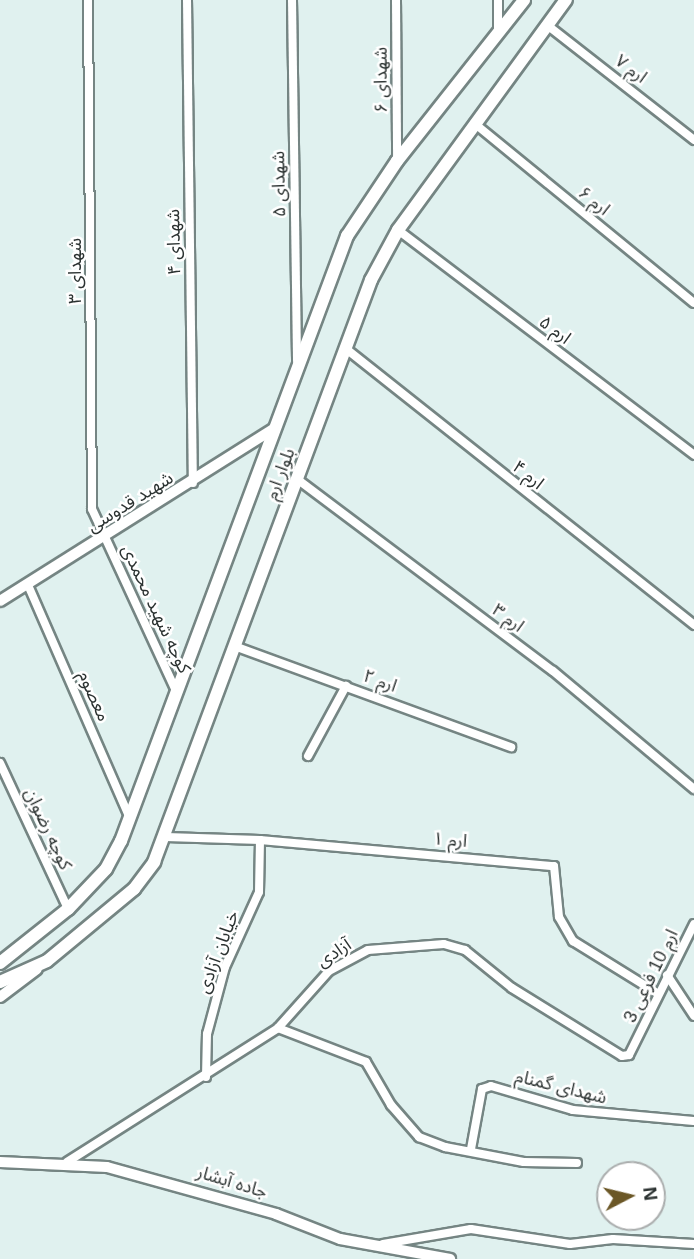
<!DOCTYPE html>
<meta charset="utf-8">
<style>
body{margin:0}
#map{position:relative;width:694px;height:1259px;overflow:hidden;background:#e0f1ef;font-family:Arial,"Noto Sans Arabic",sans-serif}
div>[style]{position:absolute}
.roads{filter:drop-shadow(2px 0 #758583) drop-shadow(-2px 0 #758583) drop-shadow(0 2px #758583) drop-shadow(0 -2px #758583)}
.minor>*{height:8px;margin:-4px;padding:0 4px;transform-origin:4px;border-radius:4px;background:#fff}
.tertiary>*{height:10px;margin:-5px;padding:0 5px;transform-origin:5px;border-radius:5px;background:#fff}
.secondary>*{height:12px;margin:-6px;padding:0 6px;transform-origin:6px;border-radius:6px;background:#fff}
span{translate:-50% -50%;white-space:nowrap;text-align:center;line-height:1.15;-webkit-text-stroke:5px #fff;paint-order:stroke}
.street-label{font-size:18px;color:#2b3231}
.north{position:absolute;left:596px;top:1161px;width:70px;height:70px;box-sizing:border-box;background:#fff;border:2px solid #aaadad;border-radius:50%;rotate:83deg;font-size:19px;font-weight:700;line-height:28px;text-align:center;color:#2b3231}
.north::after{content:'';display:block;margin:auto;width:24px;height:32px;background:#6b5726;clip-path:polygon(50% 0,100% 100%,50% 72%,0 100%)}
</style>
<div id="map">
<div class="roads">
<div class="minor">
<div style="left:88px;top:0;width:509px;rotate:89.55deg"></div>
<div style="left:92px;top:509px;width:203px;rotate:65.2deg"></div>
<div style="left:187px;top:0;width:483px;rotate:89.3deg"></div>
<div style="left:292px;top:0;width:361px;rotate:89.2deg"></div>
<div style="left:396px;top:0;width:161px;rotate:89.6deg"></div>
<div style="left:547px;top:25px;width:187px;rotate:38deg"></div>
<div style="left:498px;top:32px;width:32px;rotate:-90deg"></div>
<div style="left:474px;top:123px;width:284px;rotate:39.3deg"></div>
<div style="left:398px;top:230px;width:372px;rotate:37.2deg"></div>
<div style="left:345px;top:348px;width:446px;rotate:38.4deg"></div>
<div style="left:297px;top:479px;width:320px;rotate:36.9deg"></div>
<div style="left:553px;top:671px;width:184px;rotate:39.9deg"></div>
<div style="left:28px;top:585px;width:252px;rotate:66.4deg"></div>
<div style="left:237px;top:647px;width:292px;rotate:20.1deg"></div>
<div style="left:308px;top:756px;width:80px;rotate:-61.5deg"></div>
<div style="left:0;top:763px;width:161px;rotate:65deg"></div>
<div style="left:166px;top:837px;width:94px;rotate:1.8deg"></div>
<div style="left:260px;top:840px;width:295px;rotate:5.1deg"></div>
<div style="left:554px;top:866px;width:51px;rotate:84.4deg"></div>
<div style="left:559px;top:917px;width:28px;rotate:60deg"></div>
<div style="left:573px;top:941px;width:99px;rotate:31.8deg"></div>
<div style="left:667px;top:975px;width:49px;rotate:56.6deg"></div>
<div style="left:278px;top:1028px;width:94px;rotate:21.1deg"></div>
<div style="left:366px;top:1062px;width:50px;rotate:59.8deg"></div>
<div style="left:391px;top:1105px;width:43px;rotate:48.8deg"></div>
<div style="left:419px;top:1137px;width:28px;rotate:21deg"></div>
<div style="left:445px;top:1147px;width:80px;rotate:10.8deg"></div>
<div style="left:524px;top:1162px;width:53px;rotate:1.1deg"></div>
<div style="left:206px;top:1077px;width:43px;rotate:-88.7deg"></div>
<div style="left:207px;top:1034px;width:69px;rotate:-75deg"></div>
<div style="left:225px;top:967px;width:82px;rotate:-65.6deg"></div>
<div style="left:259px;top:892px;width:52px;rotate:-88.9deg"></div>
<div style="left:471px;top:1149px;width:61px;rotate:-79.6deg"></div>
<div style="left:482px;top:1089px;width:9px;rotate:-18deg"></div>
<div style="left:491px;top:1086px;width:85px;rotate:16.3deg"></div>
<div style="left:573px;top:1110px;width:121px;rotate:5.2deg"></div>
<div style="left:67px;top:1162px;width:250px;rotate:-32.4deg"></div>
<div style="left:278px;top:1028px;width:76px;rotate:-48.2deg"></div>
<div style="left:329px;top:971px;width:44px;rotate:-28.3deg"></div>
<div style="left:368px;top:950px;width:76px;rotate:-4.5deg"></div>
<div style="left:444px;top:944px;width:22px;rotate:16deg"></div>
<div style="left:465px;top:950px;width:60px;rotate:39deg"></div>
<div style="left:512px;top:988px;width:129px;rotate:31.7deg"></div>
<div style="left:622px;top:1056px;width:7px;rotate:-8deg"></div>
<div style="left:629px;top:1055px;width:146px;rotate:-63.6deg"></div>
<div style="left:383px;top:1244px;width:89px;rotate:-9.7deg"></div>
<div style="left:471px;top:1229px;width:100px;rotate:8.6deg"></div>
<div style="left:570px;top:1244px;width:43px;rotate:-6.6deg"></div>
<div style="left:613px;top:1239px;width:81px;rotate:3.5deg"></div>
</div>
<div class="tertiary">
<div style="left:0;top:601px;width:325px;rotate:-32.2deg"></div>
<div style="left:0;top:997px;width:46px;rotate:-37.1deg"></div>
<div style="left:0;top:1162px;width:107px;rotate:2.7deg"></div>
<div style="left:107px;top:1167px;width:175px;rotate:15.5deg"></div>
<div style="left:276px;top:1214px;width:69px;rotate:21.3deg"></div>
<div style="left:340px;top:1239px;width:112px;rotate:10.3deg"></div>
</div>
<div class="secondary">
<div style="left:0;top:963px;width:87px;rotate:-38.5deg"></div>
<div style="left:68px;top:909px;width:55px;rotate:-46.5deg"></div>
<div style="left:106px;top:869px;width:32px;rotate:-62deg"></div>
<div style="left:121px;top:841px;width:646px;rotate:-69.52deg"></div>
<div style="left:347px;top:236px;width:90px;rotate:-56.3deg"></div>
<div style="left:397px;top:161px;width:205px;rotate:-51.7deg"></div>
<div style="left:0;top:982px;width:51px;rotate:-24.1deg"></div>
<div style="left:47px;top:961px;width:113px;rotate:-39.6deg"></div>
<div style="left:134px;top:889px;width:34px;rotate:-53deg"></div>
<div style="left:154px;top:862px;width:621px;rotate:-69.55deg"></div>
<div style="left:371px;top:280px;width:57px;rotate:-61.6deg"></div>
<div style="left:398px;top:230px;width:285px;rotate:-53.9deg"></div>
</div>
</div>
<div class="street-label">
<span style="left:631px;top:69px;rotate:37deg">ارم ۷</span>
<span style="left:381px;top:80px;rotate:-90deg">شهدای ۶</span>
<span style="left:279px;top:184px;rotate:-91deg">شهدای ۵</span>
<span style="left:594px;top:201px;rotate:39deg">ارم ۶</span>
<span style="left:174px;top:242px;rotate:-91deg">شهدای ۴</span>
<span style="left:75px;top:271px;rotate:-90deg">شهدای ۳</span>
<span style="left:555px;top:330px;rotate:37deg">ارم ۵</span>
<span style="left:280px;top:474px;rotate:-69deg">بلوار ارم</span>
<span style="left:528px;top:475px;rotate:39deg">ارم ۴</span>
<span style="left:130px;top:502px;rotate:-32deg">شهید قدوسی</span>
<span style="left:156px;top:609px;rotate:65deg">کوچه شهید محمدی</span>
<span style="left:508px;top:618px;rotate:37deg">ارم ۳</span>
<span style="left:380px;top:681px;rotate:20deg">ارم ۲</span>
<span style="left:94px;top:696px;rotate:66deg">معصوم</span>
<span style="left:48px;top:829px;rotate:65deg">کوچه رضوان</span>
<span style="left:450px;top:840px;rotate:5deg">ارم ۱</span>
<span style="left:218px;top:952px;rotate:-69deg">خیابان آزادی</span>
<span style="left:334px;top:953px;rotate:-33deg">آزادی</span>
<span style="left:651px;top:976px;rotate:-64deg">ارم 10 فرعی 3</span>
<span style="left:561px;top:1087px;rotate:14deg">شهدای گمنام</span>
<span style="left:232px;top:1182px;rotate:17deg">جاده آبشار</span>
</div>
<div class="north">N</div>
</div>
